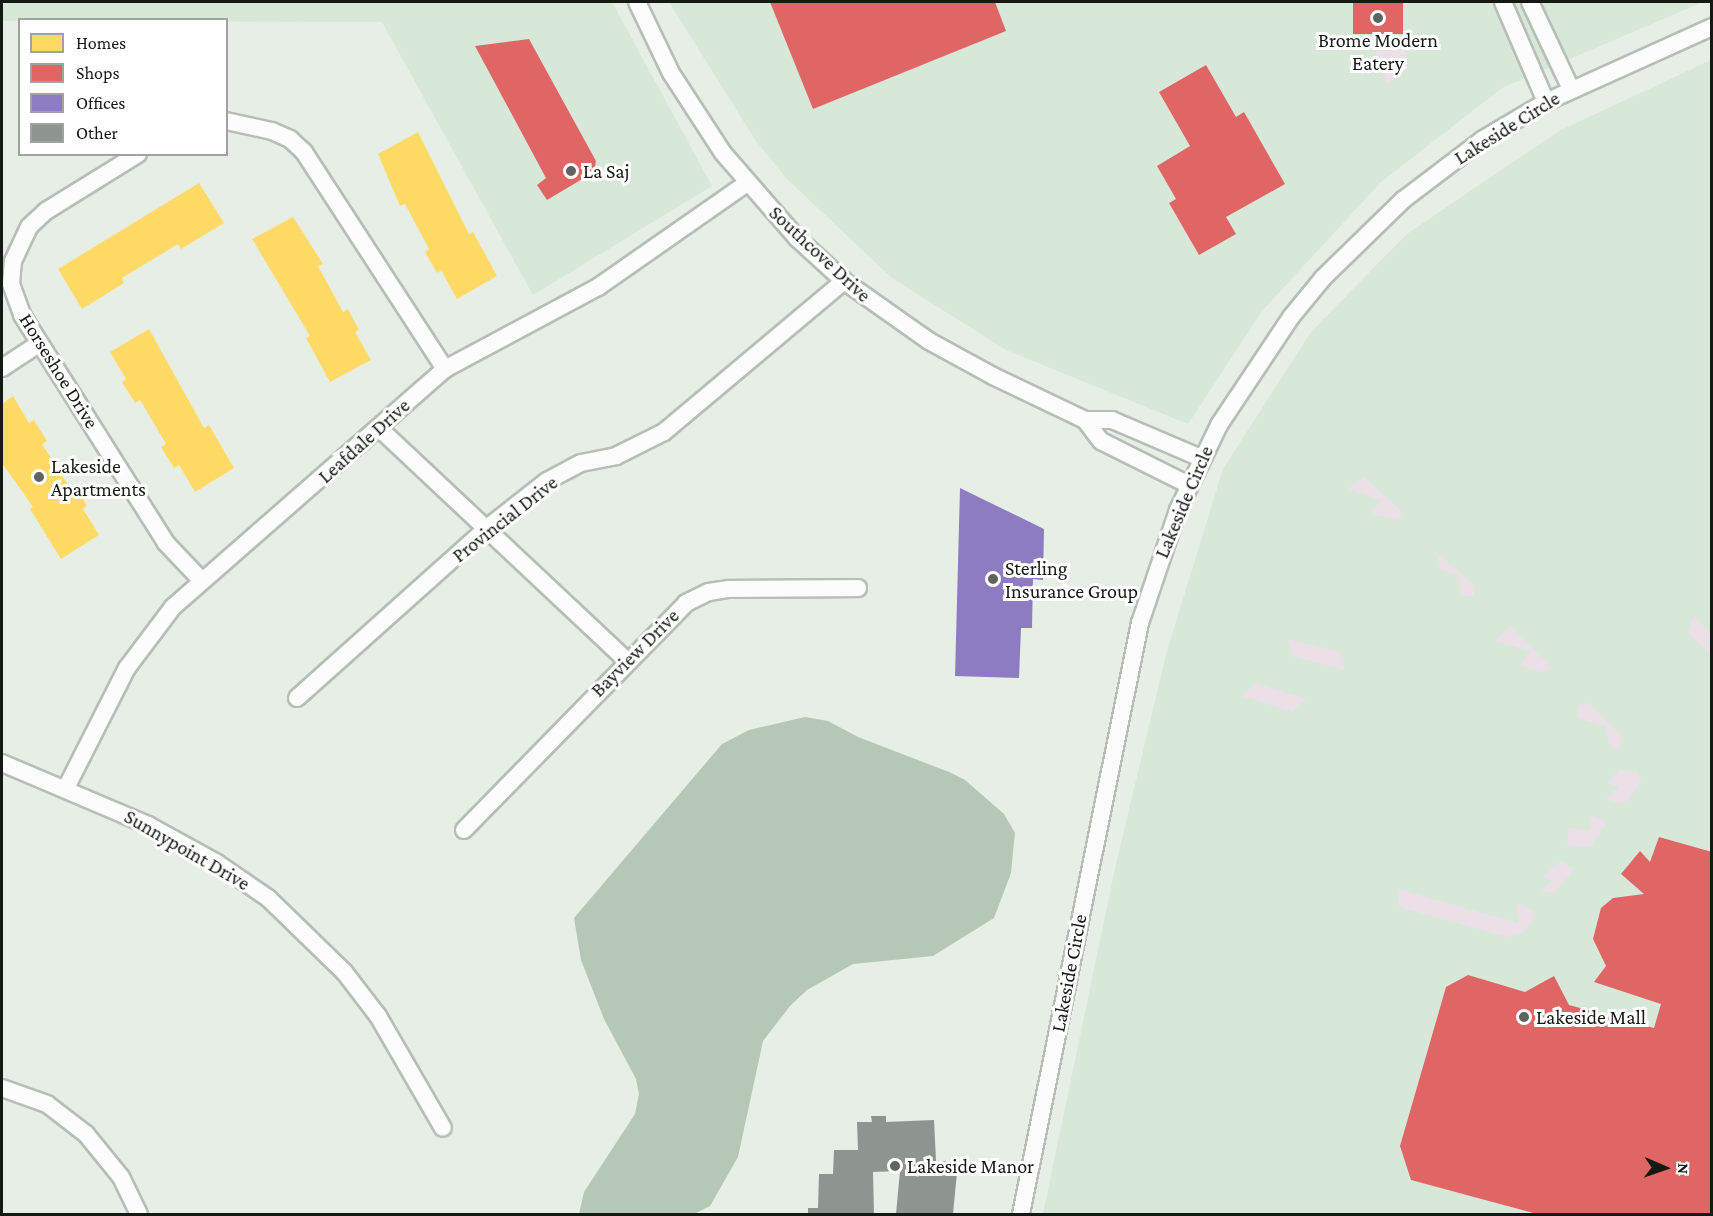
<!DOCTYPE html>
<style>
body{margin:0}
#map{position:relative;width:1713px;height:1216px;overflow:hidden;background:#e6eee6;font-family:"Crimson Pro",serif}
div>[style]{position:absolute}
.built>*{inset:0;background:#d7e7d8}
.green>*{inset:0;background:#ece0e8}
.water>*{inset:0;background:#b4c8b5}
.homes>*{inset:0;background:#ffd966}
.shops>*{inset:0;background:#e06666;transform-origin:0 0}
.offices>*{inset:0;background:#8e7cc3}
.building>*{inset:0;background:#8d958e}
.roads{filter:drop-shadow(2px 0 #b7beb7) drop-shadow(-2px 0 #b7beb7) drop-shadow(0 2px #b7beb7) drop-shadow(0 -2px #b7beb7)}
.minor>*{height:16px;margin:-8px;padding:0 8px;transform-origin:8px;border-radius:8px;background:#fbfcfb}
.dots>*{width:16px;height:16px;translate:-50% -50%;box-sizing:border-box;border:3px solid #fff;border-radius:50%}
span{translate:-50% -50%;white-space:nowrap;text-align:center;line-height:1.15;-webkit-text-stroke:6px #fff;paint-order:stroke}
.poi-label{font-size:20px;color:#141914}
.left{translate:0 -50%;text-align:left}
.street-label{font-size:20px;color:#141914}
.frame{position:absolute;inset:0;border:3px solid #141914;pointer-events:none}
.legend{position:absolute;left:18px;top:18px;width:210px;height:138px;box-sizing:border-box;background:#fff;border:2px solid #a1a3a1;margin:0;padding:8px 10px;list-style:none;font-size:18px;color:#141914}
.legend li{display:flex;align-items:center;gap:12px;height:30px}
.legend b{width:30px;border:2px solid #a1a3a1}
.north{position:absolute;left:1635px;top:1138px;width:60px;height:60px;-webkit-text-stroke:4px #fff;paint-order:stroke;rotate:92deg;font-size:16px;font-weight:700;line-height:24px;text-align:center;color:#141914}
.north::after{content:'';display:block;margin:auto;width:21px;height:27px;background:#141914;clip-path:polygon(50% 0,100% 100%,50% 72%,0 100%)}
</style>
<div id="map">
<div class="built">
<div style="clip-path:polygon(2px 2px,612px 2px,712px 186px,533px 295px,382px 22px,2px 21px)"></div>
<div style="clip-path:polygon(669px 2px,1703px 2px,1502px 88px,1381px 182px,1262px 311px,1188px 424px,1006px 350px,892px 278px,787px 179px,756px 141px)"></div>
<div style="clip-path:polygon(1711px 60px,1711px 1214px,1043px 1214px,1116px 864px,1167px 651px,1223px 469px,1311px 332px,1407px 234px,1559px 131px)"></div>
</div>
<div class="green">
<div style="clip-path:polygon(1378px 43px,1404px 44px,1408px 68px,1387px 84px,1377px 54px)"></div>
<div style="clip-path:polygon(1364px 476px,1401px 511px,1400px 520px,1373px 514px,1372px 510px,1382px 500px,1348px 489px)"></div>
<div style="clip-path:polygon(1436px 552px,1474px 585px,1474px 596px,1461px 595px,1457px 575px,1440px 570px)"></div>
<div style="clip-path:polygon(1694px 615px,1711px 634px,1711px 656px,1687px 632px)"></div>
<div style="clip-path:polygon(1510px 626px,1548px 663px,1549px 670px,1542px 672px,1520px 666px,1530px 651px,1495px 641px)"></div>
<div style="clip-path:polygon(1287px 639px,1340px 652px,1345px 670px,1292px 656px)"></div>
<div style="clip-path:polygon(1255px 683px,1306px 699px,1292px 712px,1242px 696px)"></div>
<div style="clip-path:polygon(1588px 703px,1622px 737px,1619px 749px,1610px 747px,1605px 726px,1577px 718px,1579px 705px)"></div>
<div style="clip-path:polygon(1620px 770px,1638px 772px,1641px 782px,1627px 801px,1620px 803px,1606px 799px,1619px 787px,1607px 783px)"></div>
<div style="clip-path:polygon(1591px 815px,1607px 822px,1590px 847px,1567px 845px,1569px 827px,1589px 831px)"></div>
<div style="clip-path:polygon(1561px 861px,1574px 869px,1554px 893px,1540px 892px,1552px 880px,1543px 877px)"></div>
<div style="clip-path:polygon(1398px 889px,1518px 923px,1516px 906px,1521px 903px,1533px 912px,1534px 920px,1524px 932px,1507px 937px,1399px 907px)"></div>
</div>
<div class="water">
<div style="clip-path:polygon(805px 717px,828px 721px,858px 737px,949px 772px,965px 780px,1004px 814px,1015px 833px,1013px 852px,1011px 873px,994px 918px,933px 956px,853px 964px,807px 990px,790px 1006px,763px 1041px,738px 1157px,710px 1206px,694px 1214px,579px 1214px,584px 1192px,635px 1114px,639px 1094px,636px 1079px,604px 1019px,581px 960px,574px 918px,722px 744px,749px 730px)"></div>
</div>
<div class="homes">
<div style="clip-path:polygon(418px 132px,469px 234px,473px 232px,497px 276px,457px 299px,441px 270px,437px 273px,425px 252px,429px 249px,405px 204px,400px 206px,378px 154px)"></div>
<div style="clip-path:polygon(199px 183px,224px 223px,181px 249px,178px 244px,122px 278px,124px 283px,82px 309px,58px 269px)"></div>
<div style="clip-path:polygon(293px 217px,323px 264px,318px 266px,343px 312px,348px 309px,359px 330px,355px 332px,371px 360px,330px 382px,306px 338px,310px 336px,252px 239px)"></div>
<div style="clip-path:polygon(149px 329px,204px 428px,209px 425px,234px 468px,195px 492px,179px 465px,174px 468px,161px 447px,166px 444px,140px 400px,135px 403px,122px 382px,126px 379px,110px 352px)"></div>
<div style="clip-path:polygon(13px 396px,29px 423px,34px 420px,47px 441px,42px 444px,70px 488px,74px 485px,87px 506px,83px 509px,99px 535px,61px 559px,30px 509px,33px 507px,2px 463px,2px 404px)"></div>
</div>
<div class="shops">
<div style="clip-path:polygon(770px 2px,995px 2px,1006px 31px,813px 109px)"></div>
<div style="left:1353px;top:2px;width:50px;height:32px"></div>
<div style="clip-path:polygon(529px 39px,596px 161px,594px 172px,547px 200px,537px 185px,546px 178px,475px 46px)"></div>
<div style="clip-path:polygon(1206px 65px,1236px 117px,1244px 112px,1285px 184px,1226px 217px,1236px 234px,1199px 255px,1169px 203px,1176px 199px,1157px 166px,1190px 146px,1159px 92px)"></div>
<div style="clip-path:polygon(1659px 837px,1712px 852px,1712px 1214px,1537px 1214px,1411px 1180px,1400px 1146px,1446px 987px,1468px 975px,1525px 992px,1554px 976px,1569px 1005px,1654px 1028px,1661px 1004px,1594px 982px,1606px 966px,1593px 939px,1601px 908px,1613px 898px,1644px 894px,1621px 874px,1640px 851px,1650px 862px)"></div>
</div>
<div class="offices">
<div style="clip-path:polygon(960px 488px,1044px 529px,1043px 580px,1033px 579px,1032px 628px,1021px 628px,1019px 678px,955px 676px)"></div>
</div>
<div class="building">
<div style="clip-path:polygon(871px 1116px,886px 1116px,886px 1122px,934px 1120px,936px 1161px,958px 1162px,953px 1214px,896px 1214px,900px 1171px,873px 1172px,874px 1214px,808px 1214px,808px 1208px,818px 1208px,819px 1174px,833px 1174px,834px 1150px,858px 1150px,857px 1122px,872px 1122px)"></div>
</div>
<div class="roads">
<div class="minor">
<div style="left:637px;top:2px;width:79px;rotate:64.4deg"></div>
<div style="left:671px;top:73px;width:95px;rotate:57deg"></div>
<div style="left:723px;top:153px;width:113px;rotate:49deg"></div>
<div style="left:797px;top:238px;width:64px;rotate:42.5deg"></div>
<div style="left:844px;top:281px;width:104px;rotate:35.2deg"></div>
<div style="left:929px;top:341px;width:73px;rotate:28.7deg"></div>
<div style="left:993px;top:376px;width:102px;rotate:25.6deg"></div>
<div style="left:1085px;top:420px;width:27px"></div>
<div style="left:1112px;top:420px;width:97px;rotate:23.1deg"></div>
<div style="left:1503px;top:2px;width:109px;rotate:66.7deg"></div>
<div style="left:1530px;top:2px;width:96px;rotate:64.8deg"></div>
<div style="left:226px;top:121px;width:47px;rotate:12.3deg"></div>
<div style="left:272px;top:131px;width:20px;rotate:24deg"></div>
<div style="left:290px;top:139px;width:19px;rotate:43deg"></div>
<div style="left:304px;top:152px;width:259px;rotate:57deg"></div>
<div style="left:138px;top:154px;width:108px;rotate:148.2deg"></div>
<div style="left:46px;top:211px;width:23px;rotate:137deg"></div>
<div style="left:29px;top:227px;width:38px;rotate:115deg"></div>
<div style="left:13px;top:261px;width:23px;rotate:95deg"></div>
<div style="left:11px;top:284px;width:33px;rotate:70deg"></div>
<div style="left:22px;top:315px;width:270px;rotate:57.7deg"></div>
<div style="left:166px;top:543px;width:52px;rotate:46.5deg"></div>
<div style="left:2px;top:368px;width:45px;rotate:-33.3deg"></div>
<div style="left:1085px;top:420px;width:26px;rotate:53deg"></div>
<div style="left:1101px;top:441px;width:98px;rotate:26.6deg"></div>
<div style="left:380px;top:429px;width:337px;rotate:43.2deg"></div>
<div style="left:297px;top:698px;width:255px;rotate:-41.8deg"></div>
<div style="left:487px;top:528px;width:76px;rotate:-38.1deg"></div>
<div style="left:547px;top:481px;width:38px;rotate:-28deg"></div>
<div style="left:581px;top:463px;width:36px;rotate:-11deg"></div>
<div style="left:616px;top:456px;width:54px;rotate:-26.6deg"></div>
<div style="left:664px;top:432px;width:235px;rotate:-40deg"></div>
<div style="left:2px;top:763px;width:159px;rotate:23deg"></div>
<div style="left:148px;top:825px;width:79px;rotate:28.8deg"></div>
<div style="left:217px;top:863px;width:62px;rotate:34.5deg"></div>
<div style="left:268px;top:898px;width:107px;rotate:44.2deg"></div>
<div style="left:345px;top:973px;width:54px;rotate:52.5deg"></div>
<div style="left:378px;top:1016px;width:129px;rotate:59.9deg"></div>
<div style="left:66px;top:788px;width:135px;rotate:-63.1deg"></div>
<div style="left:127px;top:668px;width:76px;rotate:-53deg"></div>
<div style="left:173px;top:607px;width:361px;rotate:-41.2deg"></div>
<div style="left:445px;top:369px;width:174px;rotate:-28.2deg"></div>
<div style="left:598px;top:287px;width:182px;rotate:-34.9deg"></div>
<div style="left:464px;top:830px;width:318px;rotate:-45.6deg"></div>
<div style="left:686px;top:603px;width:25px;rotate:-26deg"></div>
<div style="left:709px;top:592px;width:20px;rotate:-9deg"></div>
<div style="left:729px;top:589px;width:129px;rotate:-0.4deg"></div>
<div style="left:2px;top:1088px;width:48px;rotate:19.6deg"></div>
<div style="left:47px;top:1104px;width:49px;rotate:37.6deg"></div>
<div style="left:86px;top:1134px;width:55px;rotate:50.9deg"></div>
<div style="left:121px;top:1177px;width:41px;rotate:64.1deg"></div>
<div style="left:1021px;top:1214px;width:603px;rotate:-78.62deg"></div>
<div style="left:1140px;top:623px;width:119px;rotate:-71.4deg"></div>
<div style="left:1178px;top:510px;width:94px;rotate:-64.2deg"></div>
<div style="left:1219px;top:425px;width:130px;rotate:-56.3deg"></div>
<div style="left:1291px;top:317px;width:50px;rotate:-50.6deg"></div>
<div style="left:1323px;top:278px;width:112px;rotate:-44.3deg"></div>
<div style="left:1403px;top:200px;width:99px;rotate:-37.2deg"></div>
<div style="left:1482px;top:140px;width:74px;rotate:-30.7deg"></div>
<div style="left:1546px;top:102px;width:182px;rotate:-24.3deg"></div>
</div>
</div>
<div class="dots">
<div style="left:1378px;top:18px;background:#5e645e"></div>
<div style="left:571px;top:171px;background:#5e645e"></div>
<div style="left:39px;top:477px;background:#5e645e"></div>
<div style="left:993px;top:579px;background:#5e645e"></div>
<div style="left:1524px;top:1017px;background:#5e645e"></div>
<div style="left:895px;top:1166px;background:#5e645e"></div>
</div>
<div class="poi-label">
<span style="left:1378px;top:52px">Brome Modern<br>Eatery</span>
<span class="left" style="left:583px;top:171px">La Saj</span>
<span class="left" style="left:51px;top:478px">Lakeside<br>Apartments</span>
<span class="left" style="left:1005px;top:580px">Sterling<br>Insurance Group</span>
<span class="left" style="left:1536px;top:1017px">Lakeside Mall</span>
<span class="left" style="left:907px;top:1166px">Lakeside Manor</span>
</div>
<div class="street-label">
<span style="left:1507px;top:128px;rotate:-32deg">Lakeside Circle</span>
<span style="left:820px;top:254px;rotate:43deg">Southcove Drive</span>
<span style="left:59px;top:371px;rotate:58deg">Horseshoe Drive</span>
<span style="left:364px;top:441px;rotate:-42deg">Leafdale Drive</span>
<span style="left:1184px;top:502px;rotate:-67deg">Lakeside Circle</span>
<span style="left:505px;top:519px;rotate:-38deg">Provincial Drive</span>
<span style="left:635px;top:653px;rotate:-45deg">Bayview Drive</span>
<span style="left:187px;top:850px;rotate:30deg">Sunnypoint Drive</span>
<span style="left:1069px;top:973px;rotate:-79deg">Lakeside Circle</span>
</div>
<div class="frame"></div>
<ul class="legend">
<li><b style="height:16px;background:#ffd966"></b>Homes</li>
<li><b style="height:16px;background:#e06666"></b>Shops</li>
<li><b style="height:16px;background:#8e7cc3"></b>Offices</li>
<li><b style="height:16px;background:#8d958e"></b>Other</li>
</ul>
<div class="north">N</div>
</div>
